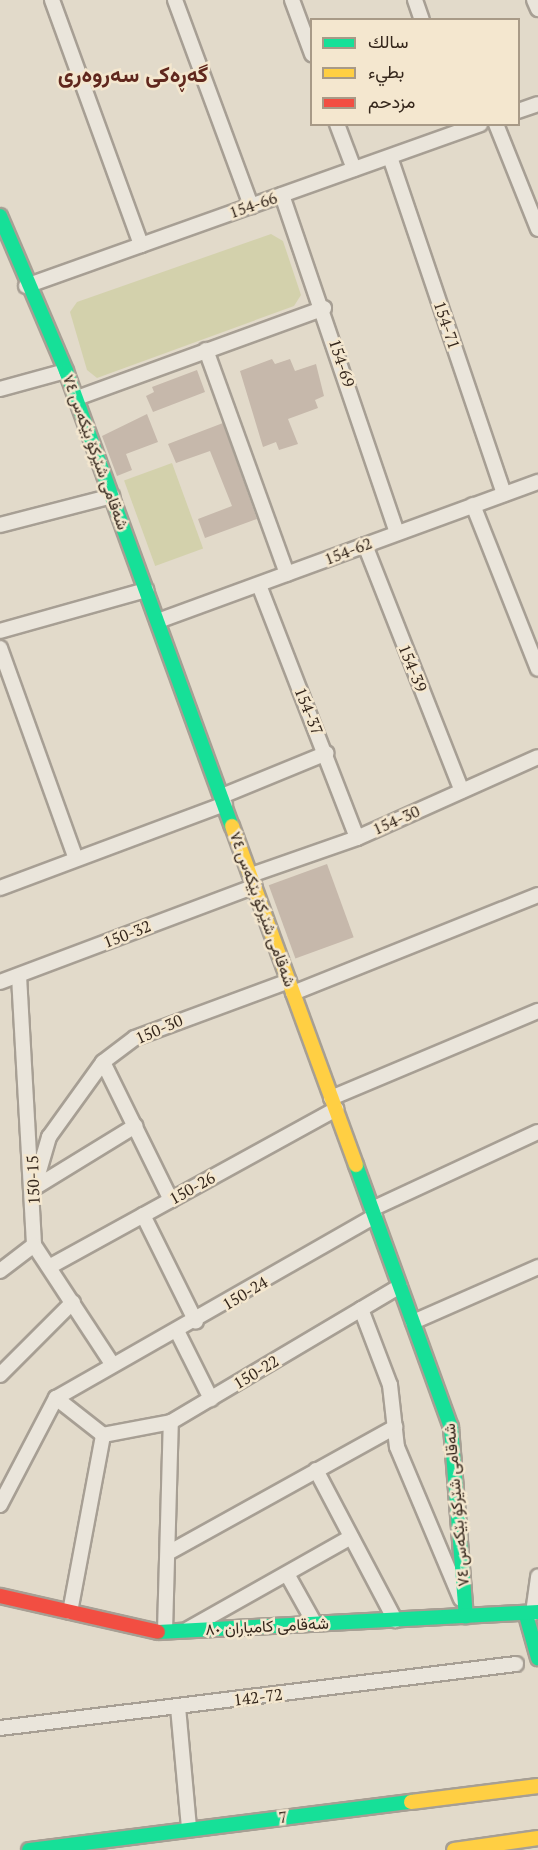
<!DOCTYPE html>
<meta charset="utf-8">
<style>
body{margin:0}
#map{position:relative;width:538px;height:1850px;overflow:hidden;background:#e2daca;font-family:"PT Serif",Vazirmatn,serif}
div>[style]{position:absolute}
.green>*{inset:0;background:#d3d1ac;transform-origin:0 0}
.building>*{inset:0;background:#c6b8ab;transform-origin:0 0}
.roads{filter:drop-shadow(2px 0 #a79f94) drop-shadow(-2px 0 #a79f94) drop-shadow(0 2px #a79f94) drop-shadow(0 -2px #a79f94)}
.street>*{height:14px;margin:-7px;padding:0 7px;transform-origin:7px;border-radius:7px;background:#eae5db}
.fast>*{height:14px;margin:-7px;padding:0 7px;transform-origin:7px;border-radius:7px;background:#16e098}
.slow>*{height:14px;margin:-7px;padding:0 7px;transform-origin:7px;border-radius:7px;background:#ffcf43}
.jam>*{height:14px;margin:-7px;padding:0 7px;transform-origin:7px;border-radius:7px;background:#f24e42}
span{translate:-50% -50%;white-space:nowrap;text-align:center;line-height:1.15;-webkit-text-stroke:5px #f4e7cf;paint-order:stroke}
.street-label{font-size:16px;color:#35271c}
.district-label{font-size:22px;color:#60271d;font-weight:700}
.legend{position:absolute;left:310px;top:18px;width:210px;height:108px;box-sizing:border-box;background:#f4e7cf;border:2px solid #a89a87;margin:0;padding:8px 10px;list-style:none;font-size:18px;color:#35271c}
.legend li{display:flex;align-items:center;gap:12px;height:30px}
.legend b{width:30px;border:2px solid #a89a87}
</style>
<div id="map">
<div class="green">
<div style="clip-path:polygon(271px 234px,283px 241px,301px 295px,294px 306px,97px 378px,87px 370px,70px 312px,77px 302px)"></div>
<div style="left:172px;top:463px;width:91px;height:51px;rotate:70deg"></div>
</div>
<div class="building">
<div style="clip-path:polygon(272px 359px,275px 364px,290px 359px,295px 371px,316px 364px,324px 396px,315px 400px,318px 408px,288px 419px,298px 444px,279px 450px,276px 442px,263px 447px,240px 371px)"></div>
<div style="clip-path:polygon(197px 370px,205px 392px,153px 412px,146px 396px,154px 392px,152px 387px)"></div>
<div style="clip-path:polygon(147px 414px,158px 442px,126px 454px,132px 470px,117px 476px,102px 436px)"></div>
<div style="clip-path:polygon(223px 423px,257px 519px,205px 538px,198px 519px,232px 506px,210px 451px,176px 463px,168px 444px)"></div>
<div style="left:327px;top:864px;width:78px;height:62px;rotate:70deg"></div>
</div>
<div class="roads">
<div class="street">
<div style="left:52px;top:0;width:261px;rotate:70deg"></div>
<div style="left:175px;top:0;width:220px;rotate:69.7deg"></div>
<div style="left:292px;top:0;width:58px;rotate:69.7deg"></div>
<div style="left:415px;top:0;width:21px;rotate:71deg"></div>
<div style="left:534px;top:0;width:10px;rotate:66deg"></div>
<div style="left:518px;top:111px;width:21px;rotate:-19deg"></div>
<div style="left:337px;top:124px;width:48px;rotate:69.3deg"></div>
<div style="left:496px;top:124px;width:113px;rotate:68.2deg"></div>
<div style="left:390px;top:157px;width:356px;rotate:71.3deg"></div>
<div style="left:282px;top:195px;width:356px;rotate:71.2deg"></div>
<div style="left:26px;top:286px;width:482px;rotate:-19.6deg"></div>
<div style="left:206px;top:350px;width:238px;rotate:70.1deg"></div>
<div style="left:0;top:389px;width:68px;rotate:-15.3deg"></div>
<div style="left:77px;top:398px;width:263px;rotate:-20deg"></div>
<div style="left:473px;top:505px;width:176px;rotate:68.4deg"></div>
<div style="left:0;top:525px;width:116px;rotate:-14.5deg"></div>
<div style="left:365px;top:545px;width:264px;rotate:68.5deg"></div>
<div style="left:259px;top:585px;width:271px;rotate:68.8deg"></div>
<div style="left:158px;top:621px;width:405px;rotate:-20.1deg"></div>
<div style="left:0;top:631px;width:152px;rotate:-15.7deg"></div>
<div style="left:0;top:648px;width:224px;rotate:70.2deg"></div>
<div style="left:222px;top:796px;width:113px;rotate:-22.3deg"></div>
<div style="left:251px;top:875px;width:112px;rotate:-19.2deg"></div>
<div style="left:357px;top:838px;width:198px;rotate:-24.1deg"></div>
<div style="left:0;top:888px;width:240px;rotate:-20.5deg"></div>
<div style="left:19px;top:976px;width:269px;rotate:86.8deg"></div>
<div style="left:34px;top:1245px;width:140px;rotate:56.7deg"></div>
<div style="left:0;top:982px;width:272px;rotate:-20.6deg"></div>
<div style="left:293px;top:993px;width:264px;rotate:-21.8deg"></div>
<div style="left:103px;top:1062px;width:154px;rotate:63.8deg"></div>
<div style="left:331px;top:1098px;width:225px;rotate:-22.8deg"></div>
<div style="left:37px;top:1178px;width:43px;rotate:-73.7deg"></div>
<div style="left:49px;top:1137px;width:92px;rotate:-54.2deg"></div>
<div style="left:103px;top:1062px;width:40px;rotate:-37deg"></div>
<div style="left:135px;top:1038px;width:164px;rotate:-20.3deg"></div>
<div style="left:34px;top:1188px;width:119px;rotate:-31.5deg"></div>
<div style="left:372px;top:1209px;width:183px;rotate:-24.9deg"></div>
<div style="left:143px;top:1215px;width:119px;rotate:63.6deg"></div>
<div style="left:49px;top:1267px;width:328px;rotate:-28.8deg"></div>
<div style="left:0;top:1271px;width:43px;rotate:-37.4deg"></div>
<div style="left:361px;top:1309px;width:81px;rotate:69.1deg"></div>
<div style="left:390px;top:1385px;width:62px;rotate:83.6deg"></div>
<div style="left:397px;top:1447px;width:165px;rotate:67.2deg"></div>
<div style="left:413px;top:1322px;width:137px;rotate:-23.7deg"></div>
<div style="left:178px;top:1333px;width:74px;rotate:63.4deg"></div>
<div style="left:0;top:1375px;width:103px;rotate:-45deg"></div>
<div style="left:56px;top:1398px;width:60px;rotate:38.2deg"></div>
<div style="left:103px;top:1435px;width:69px;rotate:-10.8deg"></div>
<div style="left:171px;top:1422px;width:266px;rotate:-30.7deg"></div>
<div style="left:316px;top:1470px;width:170px;rotate:62.2deg"></div>
<div style="left:0;top:1505px;width:121px;rotate:-62.4deg"></div>
<div style="left:56px;top:1398px;width:367px;rotate:-29.7deg"></div>
<div style="left:168px;top:1553px;width:260px;rotate:-29deg"></div>
<div style="left:287px;top:1574px;width:57px;rotate:60.8deg"></div>
<div style="left:70px;top:1612px;width:180px;rotate:-79.4deg"></div>
<div style="left:533px;top:1613px;width:37px;rotate:-82deg"></div>
<div style="left:188px;top:1629px;width:187px;rotate:-29.4deg"></div>
<div style="left:165px;top:1631px;width:209px;rotate:-88.4deg"></div>
<div style="left:178px;top:1707px;width:121px;rotate:84.8deg"></div>
<div style="left:0;top:1728px;width:520px;rotate:-7.07deg"></div>
</div>
<div class="fast">
<div style="left:0;top:216px;width:168px;rotate:66.9deg"></div>
<div style="left:66px;top:371px;width:484px;rotate:70deg"></div>
<div style="left:356px;top:1165px;width:279px;rotate:70.1deg"></div>
<div style="left:451px;top:1427px;width:190px;rotate:85.5deg"></div>
<div style="left:526px;top:1615px;width:45px;rotate:74.4deg"></div>
<div style="left:158px;top:1632px;width:381px;rotate:-3deg"></div>
<div style="left:29px;top:1850px;width:385px;rotate:-7.2deg"></div>
</div>
<div class="slow">
<div style="left:232px;top:826px;width:361px;rotate:69.9deg"></div>
<div style="left:411px;top:1802px;width:128px;rotate:-7.2deg"></div>
<div style="left:454px;top:1850px;width:85px;rotate:-8.1deg"></div>
</div>
<div class="jam">
<div style="left:0;top:1596px;width:162px;rotate:12.8deg"></div>
</div>
</div>
<div class="street-label">
<span style="left:253px;top:205px;rotate:-19deg">154-66</span>
<span style="left:447px;top:325px;rotate:71deg">154-71</span>
<span style="left:342px;top:363px;rotate:72deg">154-69</span>
<span style="left:96px;top:452px;rotate:70deg">شەقامی شێرکۆ بێکەس ٧٤</span>
<span style="left:348px;top:551px;rotate:-21deg">154-62</span>
<span style="left:413px;top:668px;rotate:68deg">154-39</span>
<span style="left:309px;top:711px;rotate:68deg">154-37</span>
<span style="left:396px;top:820px;rotate:-24deg">154-30</span>
<span style="left:263px;top:909px;rotate:70deg">شەقامی شێرکۆ بێکەس ٧٤</span>
<span style="left:127px;top:934px;rotate:-21deg">150-32</span>
<span style="left:159px;top:1029px;rotate:-24deg">150-30</span>
<span style="left:33px;top:1180px;rotate:-92deg">150-15</span>
<span style="left:192px;top:1188px;rotate:-29deg">150-26</span>
<span style="left:245px;top:1293px;rotate:-31deg">150-24</span>
<span style="left:256px;top:1372px;rotate:-31deg">150-22</span>
<span style="left:456px;top:1505px;rotate:-95deg">شەقامی شێرکۆ بێکەس ٧٤</span>
<span style="left:267px;top:1626px;rotate:-3deg">شەقامی کامیاران ٨٠</span>
<span style="left:258px;top:1697px;rotate:-7deg">142-72</span>
<span style="left:283px;top:1817px;rotate:-7deg">7</span>
</div>
<div class="district-label">
<span style="left:133px;top:74px">گەڕەکی سەروەری</span>
</div>
<ul class="legend">
<li><b style="height:8px;background:#16e098"></b>سالك</li>
<li><b style="height:8px;background:#ffcf43"></b>بطيء</li>
<li><b style="height:8px;background:#f24e42"></b>مزدحم</li>
</ul>
</div>
